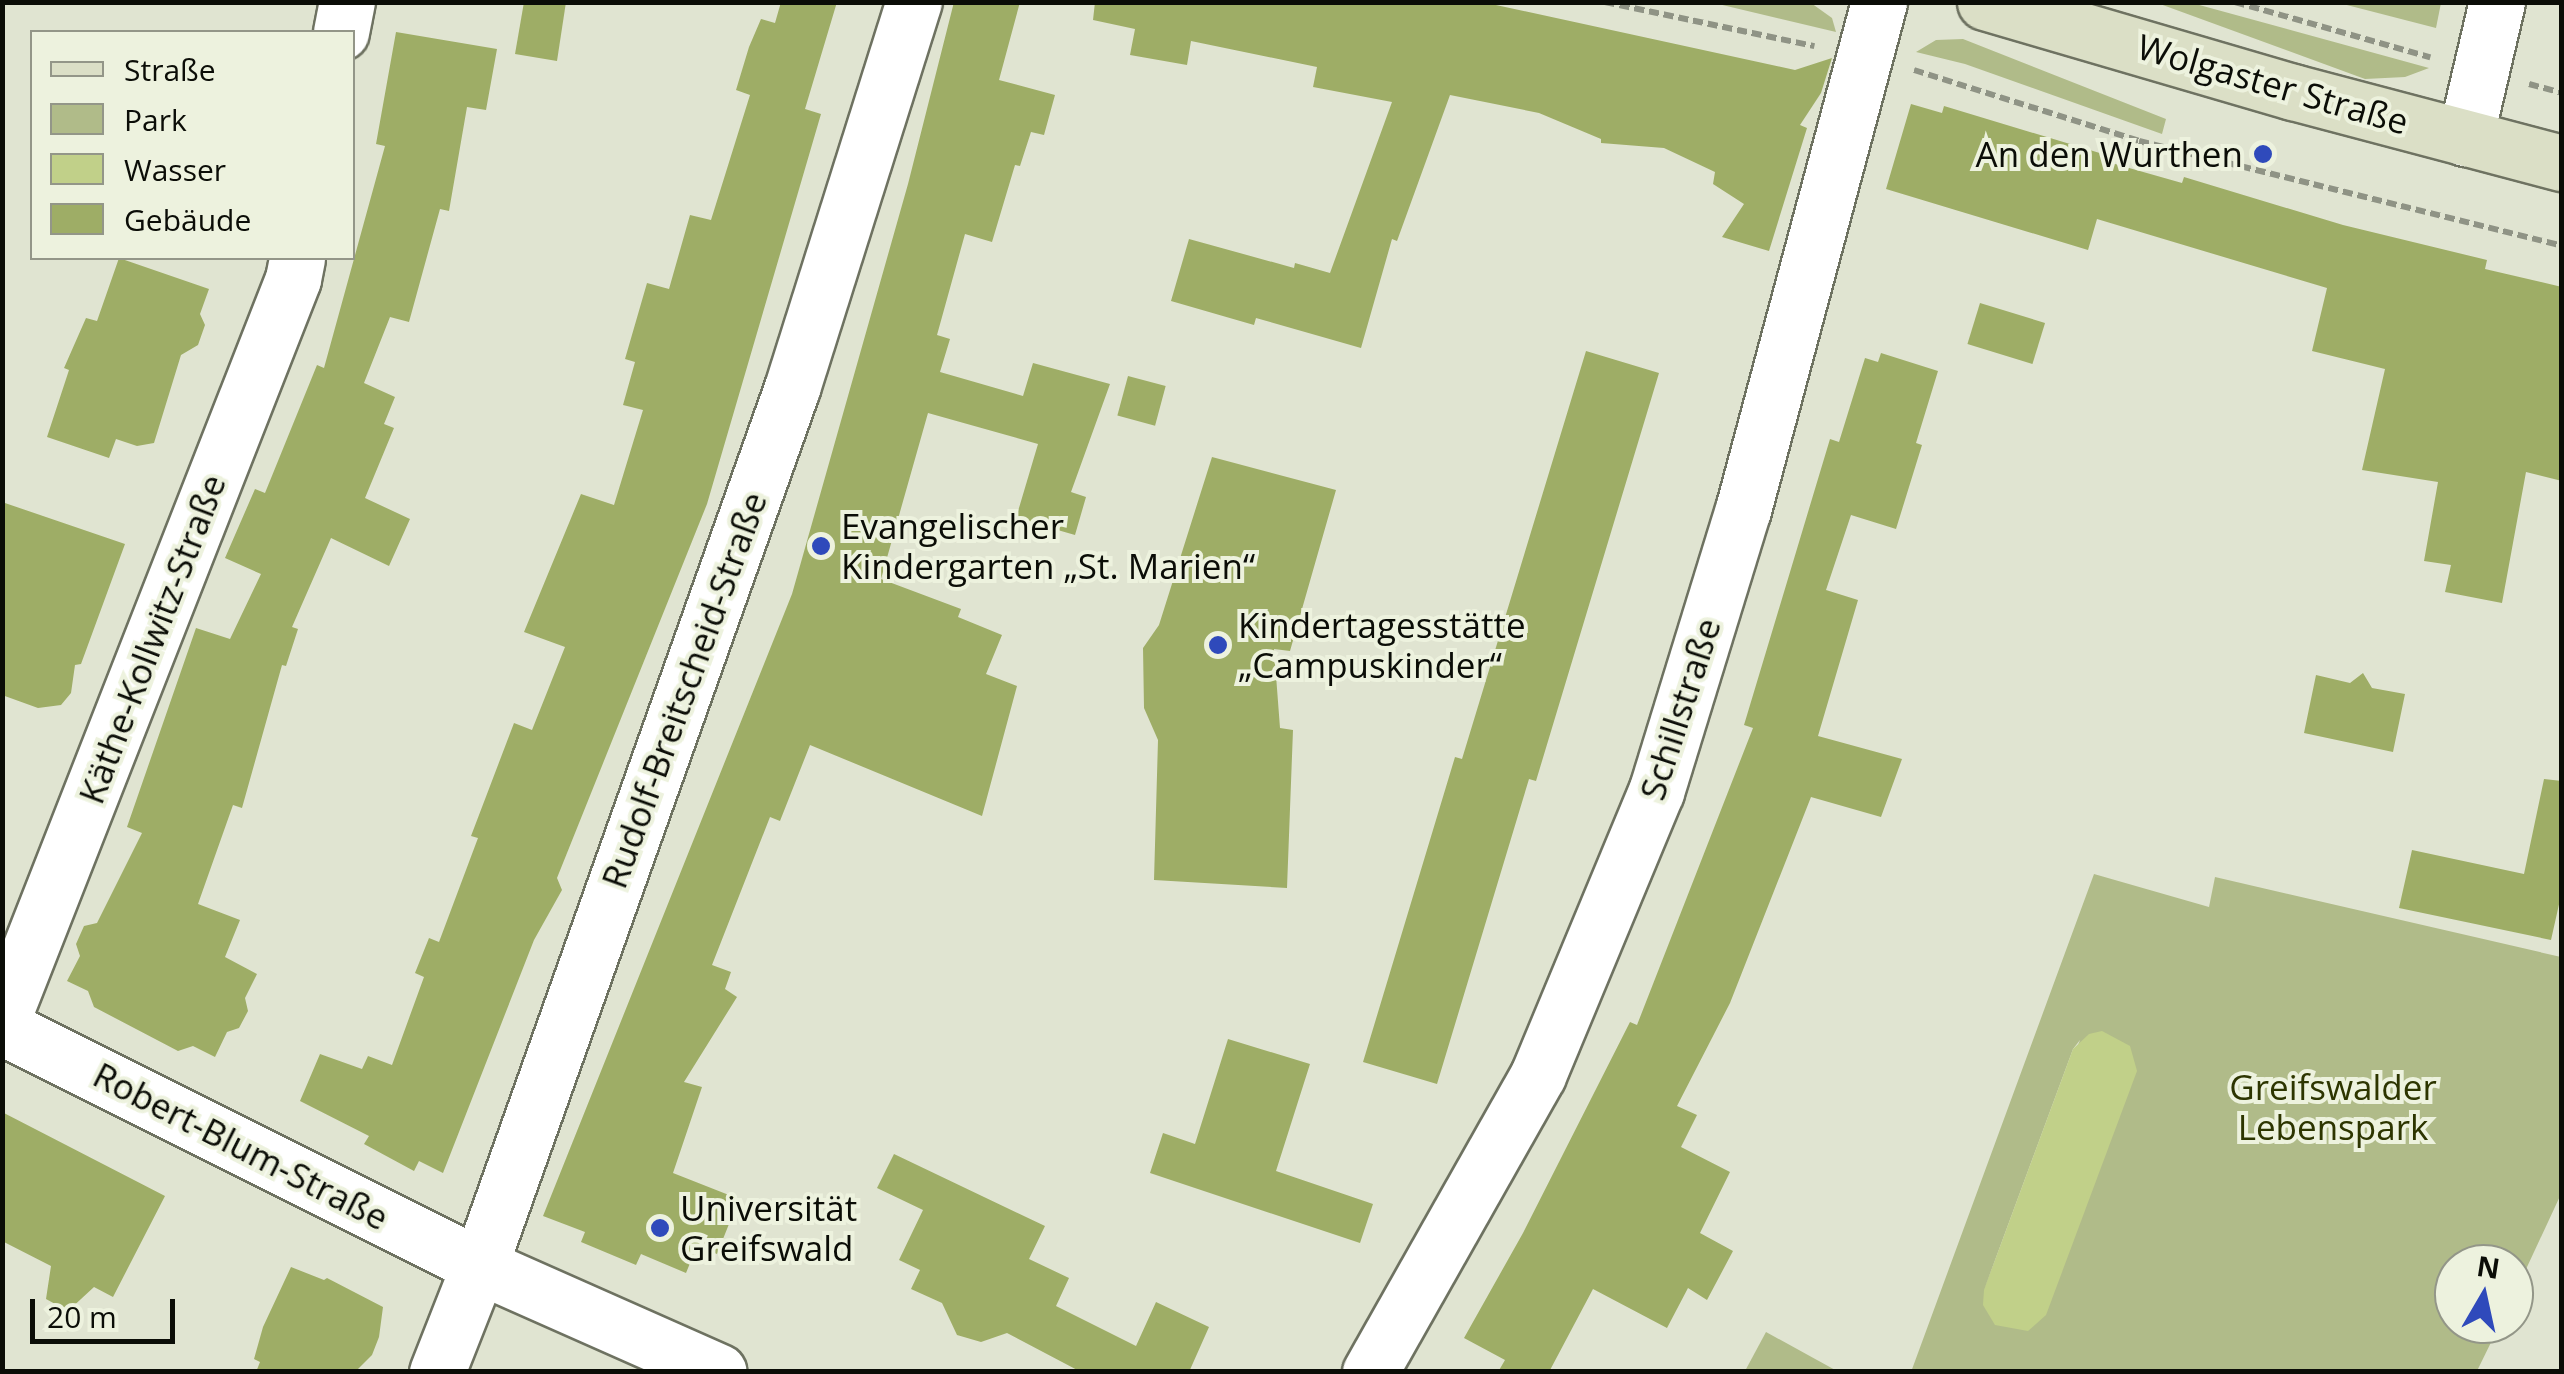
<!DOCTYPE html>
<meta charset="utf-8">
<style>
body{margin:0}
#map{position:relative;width:2564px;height:1374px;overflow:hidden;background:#e0e4d1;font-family:"Open Sans",sans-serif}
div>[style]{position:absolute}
.green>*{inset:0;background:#b0bb89}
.water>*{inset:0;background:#c1d089}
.building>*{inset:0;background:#9ead66;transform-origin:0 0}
.path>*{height:6px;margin-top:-3px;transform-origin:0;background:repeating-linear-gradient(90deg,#8f9385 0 10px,transparent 0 15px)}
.roads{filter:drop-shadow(2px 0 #6e7261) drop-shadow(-2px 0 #6e7261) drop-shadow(0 2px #6e7261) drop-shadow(0 -2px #6e7261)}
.minor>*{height:55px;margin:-27.5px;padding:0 27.5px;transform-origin:27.5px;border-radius:27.5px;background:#fff}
.secondary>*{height:55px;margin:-27.5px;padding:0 27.5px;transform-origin:27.5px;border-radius:27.5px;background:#dbdfc6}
.dots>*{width:28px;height:28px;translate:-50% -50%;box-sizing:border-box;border:5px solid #edf2de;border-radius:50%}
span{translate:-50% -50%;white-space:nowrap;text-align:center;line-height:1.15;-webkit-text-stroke:8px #edf2de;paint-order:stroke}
.street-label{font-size:35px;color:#0b0d07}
.poi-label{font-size:35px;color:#0b0d07}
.right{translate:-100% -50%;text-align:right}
.left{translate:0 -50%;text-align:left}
.park-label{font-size:35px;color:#2d3500}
.frame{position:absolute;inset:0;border:5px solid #0b0d07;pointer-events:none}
.legend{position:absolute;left:30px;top:30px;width:325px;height:230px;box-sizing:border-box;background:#edf2de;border:2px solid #939688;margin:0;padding:12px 18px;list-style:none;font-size:30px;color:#0b0d07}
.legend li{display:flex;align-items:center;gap:20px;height:50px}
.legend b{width:50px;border:2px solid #939688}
.north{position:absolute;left:2434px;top:1244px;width:100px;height:100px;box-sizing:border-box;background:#edf2de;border:2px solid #939688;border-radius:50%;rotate:9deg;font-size:28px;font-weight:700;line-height:40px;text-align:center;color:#0b0d07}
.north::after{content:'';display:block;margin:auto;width:35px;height:45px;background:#2f4abb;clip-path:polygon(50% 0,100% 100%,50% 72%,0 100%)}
.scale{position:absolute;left:30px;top:1299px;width:145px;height:45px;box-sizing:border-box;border:5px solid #0b0d07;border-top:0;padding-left:12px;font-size:30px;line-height:35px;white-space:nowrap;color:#0b0d07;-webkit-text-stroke:8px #edf2de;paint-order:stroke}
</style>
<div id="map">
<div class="green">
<div style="clip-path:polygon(2192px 2px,2192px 3px,2429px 68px,2405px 77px,2365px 79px,2160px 4px)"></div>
<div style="clip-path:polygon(1714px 3px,1811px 3px,1832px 18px,1836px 32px)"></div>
<div style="clip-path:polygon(2339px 3px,2441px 3px,2436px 28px)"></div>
<div style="clip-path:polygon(1963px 39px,2166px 119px,2162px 134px,1965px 64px,1916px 52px,1936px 40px)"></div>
<div style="clip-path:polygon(evenodd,2094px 874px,2209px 907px,2215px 877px,2561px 957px,2561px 1194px,2514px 1295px,2514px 1264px,2454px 1264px,2454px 1324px,2500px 1324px,2477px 1371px,1911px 1372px,2094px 874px,2080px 1040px,1984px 1290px,2073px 1049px,2080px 1040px)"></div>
<div style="clip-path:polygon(1766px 1332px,1837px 1371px,1745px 1371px)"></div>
</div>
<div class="water">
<div style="clip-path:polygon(2102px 1031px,2130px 1046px,2137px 1071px,2046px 1315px,2028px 1331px,1995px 1325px,1983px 1305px,1984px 1290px,2073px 1049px,2089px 1034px)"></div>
</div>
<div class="building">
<div style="clip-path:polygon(524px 2px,566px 2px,557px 61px,515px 54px)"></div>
<div style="clip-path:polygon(781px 2px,837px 2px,805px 109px,821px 114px,707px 504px,557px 878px,562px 890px,534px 940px,443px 1173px,419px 1161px,414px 1171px,364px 1144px,369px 1136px,300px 1101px,320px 1054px,362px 1069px,368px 1056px,392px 1065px,424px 977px,415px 973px,429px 938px,439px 942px,478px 838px,471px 836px,514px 723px,532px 730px,565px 647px,524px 632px,581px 494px,614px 505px,643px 410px,623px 405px,635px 362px,625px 359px,647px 283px,669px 289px,690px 215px,711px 220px,750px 95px,736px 90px,749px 47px,761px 19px,775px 23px)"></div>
<div style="clip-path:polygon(954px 2px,1020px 2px,999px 80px,1055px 95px,1044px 135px,1031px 132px,1020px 166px,1015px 165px,992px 242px,965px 234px,937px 335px,950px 339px,940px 372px,1023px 396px,1033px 363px,1110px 384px,1071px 492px,1086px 497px,1075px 535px,1016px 518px,1038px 444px,928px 413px,881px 579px,961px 609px,958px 617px,1002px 635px,986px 674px,1017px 686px,982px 816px,810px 745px,780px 821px,770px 817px,712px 965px,731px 972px,725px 989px,737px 997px,684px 1082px,702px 1087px,673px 1173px,739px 1199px,717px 1254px,697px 1246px,686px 1273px,641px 1254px,636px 1265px,581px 1242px,585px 1232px,543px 1216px,792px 594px,908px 184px)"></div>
<div style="clip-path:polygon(1095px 2px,1482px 2px,1795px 70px,1832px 58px,1821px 93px,1800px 125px,1807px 128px,1769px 251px,1722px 237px,1744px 204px,1713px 184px,1715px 172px,1664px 148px,1601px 143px,1601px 139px,1539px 113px,1450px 95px,1397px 241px,1392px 239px,1361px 348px,1256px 318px,1254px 325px,1171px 301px,1189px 239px,1294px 268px,1295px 263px,1330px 273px,1392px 102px,1313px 87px,1317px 67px,1191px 41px,1187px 65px,1130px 55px,1135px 29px,1093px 20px)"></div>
<div style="clip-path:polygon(396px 32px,497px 49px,486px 110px,467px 107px,449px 211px,440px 209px,409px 322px,390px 317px,364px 383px,395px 397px,384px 424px,394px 428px,365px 498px,410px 519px,389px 566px,331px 538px,292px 627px,298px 629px,286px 666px,282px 665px,242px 808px,233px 805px,198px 904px,240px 920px,225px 957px,257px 974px,245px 998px,248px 1011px,239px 1028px,227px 1032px,215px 1057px,193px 1046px,178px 1051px,94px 1007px,88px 991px,67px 981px,80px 956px,76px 944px,84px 926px,97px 923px,142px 833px,127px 827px,196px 628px,230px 639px,261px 574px,225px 558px,255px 489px,265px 493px,317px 365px,324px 368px,385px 146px,376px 144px)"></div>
<div style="clip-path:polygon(1911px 104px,1942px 113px,1944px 106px,2103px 154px,2101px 160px,2182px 183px,2184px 177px,2343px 225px,2487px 260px,2485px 269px,2562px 287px,2562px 481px,2526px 472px,2502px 603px,2445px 592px,2451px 565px,2424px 561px,2438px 482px,2362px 470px,2385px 369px,2312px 351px,2327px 288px,2097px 219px,2088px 250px,1886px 189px)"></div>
<div style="clip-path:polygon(119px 258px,209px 289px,200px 314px,205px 325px,198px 345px,181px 355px,154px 443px,137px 446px,116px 439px,109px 458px,47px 437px,69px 370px,64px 368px,86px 318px,97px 321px)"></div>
<div style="left:1980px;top:303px;width:68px;height:43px;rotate:17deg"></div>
<div style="clip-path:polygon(1586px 351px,1659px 373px,1536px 781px,1529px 779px,1437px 1084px,1363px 1062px,1455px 757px,1462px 759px)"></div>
<div style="clip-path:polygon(1881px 353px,1938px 371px,1916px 443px,1922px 445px,1896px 529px,1851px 515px,1826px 590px,1858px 600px,1818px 736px,1902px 759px,1881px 817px,1811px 797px,1730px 1003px,1677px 1106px,1697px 1115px,1681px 1147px,1730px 1172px,1700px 1233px,1733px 1251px,1707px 1300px,1688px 1288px,1667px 1328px,1593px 1289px,1549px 1372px,1498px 1372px,1505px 1360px,1464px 1338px,1523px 1233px,1630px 1022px,1637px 1025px,1753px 728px,1744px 725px,1830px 439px,1839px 442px,1865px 358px,1878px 362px)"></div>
<div style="left:1128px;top:376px;width:39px;height:41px;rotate:15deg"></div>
<div style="clip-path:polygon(1212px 457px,1336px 490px,1290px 651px,1274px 649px,1280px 728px,1293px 730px,1287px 888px,1154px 880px,1158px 740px,1144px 708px,1143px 648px,1159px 625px)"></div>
<div style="clip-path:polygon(2px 502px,125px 544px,81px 664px,75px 665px,71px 693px,61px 705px,38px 708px,2px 695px)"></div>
<div style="clip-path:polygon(2363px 673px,2372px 688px,2405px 694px,2393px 752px,2304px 733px,2316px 675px,2350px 683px)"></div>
<div style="clip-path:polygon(2544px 779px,2562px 781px,2562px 891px,2551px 940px,2399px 908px,2412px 850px,2524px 874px)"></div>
<div style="clip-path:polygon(1228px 1039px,1310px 1064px,1276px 1171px,1373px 1204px,1360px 1243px,1150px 1173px,1163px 1133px,1195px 1144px)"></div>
<div style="clip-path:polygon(2px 1112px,165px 1196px,113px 1297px,94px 1287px,68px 1311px,46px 1299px,51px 1266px,2px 1241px)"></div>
<div style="clip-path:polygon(894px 1154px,1045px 1226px,1029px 1259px,1069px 1278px,1056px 1306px,1136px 1346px,1156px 1302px,1209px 1327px,1189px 1372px,1081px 1372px,1007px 1333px,981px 1342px,957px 1335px,942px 1303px,911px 1289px,920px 1270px,899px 1260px,923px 1210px,877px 1188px)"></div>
<div style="clip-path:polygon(291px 1267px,324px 1280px,327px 1278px,383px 1307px,379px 1337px,372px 1355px,355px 1372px,256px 1372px,260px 1362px,254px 1359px,263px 1327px)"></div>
</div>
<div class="path">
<div style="left:1605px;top:2px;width:214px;rotate:11.9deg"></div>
<div style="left:2235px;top:2px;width:203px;rotate:15.8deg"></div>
<div style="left:1914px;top:70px;width:236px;rotate:17.5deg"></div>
<div style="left:2139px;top:141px;width:436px;rotate:13.9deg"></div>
<div style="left:2529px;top:84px;width:34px;rotate:15deg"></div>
</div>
<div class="roads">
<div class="minor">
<div style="left:341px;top:32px;width:31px;rotate:-79deg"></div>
<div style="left:2465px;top:138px;width:140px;rotate:-76.8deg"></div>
<div style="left:2px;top:1020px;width:796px;rotate:-68.56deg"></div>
<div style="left:293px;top:279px;width:21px;rotate:-79deg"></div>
<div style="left:2px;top:1027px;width:534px;rotate:26.57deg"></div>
<div style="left:480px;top:1266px;width:261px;rotate:23.9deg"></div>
<div style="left:437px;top:1372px;width:136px;rotate:-68.5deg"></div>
<div style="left:487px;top:1245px;width:910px;rotate:-70.41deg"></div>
<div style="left:792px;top:388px;width:405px;rotate:-72.5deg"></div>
<div style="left:1370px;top:1372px;width:341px;rotate:-60.5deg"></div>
<div style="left:1538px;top:1075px;width:307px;rotate:-67.4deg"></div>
<div style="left:1656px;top:792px;width:295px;rotate:-72.9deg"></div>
<div style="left:1743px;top:510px;width:526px;rotate:-75.01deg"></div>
</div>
<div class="secondary">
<div style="left:1985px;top:2px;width:321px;rotate:16.3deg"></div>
<div style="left:2293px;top:92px;width:278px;rotate:14.8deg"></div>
</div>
</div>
<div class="dots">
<div style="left:2263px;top:154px;background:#2f4abb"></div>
<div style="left:821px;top:546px;background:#2f4abb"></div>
<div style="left:1218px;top:645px;background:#2f4abb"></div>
<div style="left:660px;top:1228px;background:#2f4abb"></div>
</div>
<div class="street-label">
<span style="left:2273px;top:84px;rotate:16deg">Wolgaster Straße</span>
<span style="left:152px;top:639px;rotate:-69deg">Käthe-Kollwitz-Straße</span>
<span style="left:684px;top:690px;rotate:-70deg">Rudolf-Breitscheid-Straße</span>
<span style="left:1680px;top:709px;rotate:-72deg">Schillstraße</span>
<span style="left:241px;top:1146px;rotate:27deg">Robert-Blum-Straße</span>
</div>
<div class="poi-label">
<span class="right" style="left:2243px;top:154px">An den Wurthen</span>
<span class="left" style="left:841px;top:546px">Evangelischer<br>Kindergarten „St. Marien“</span>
<span class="left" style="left:1238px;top:645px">Kindertagesstätte<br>„Campuskinder“</span>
<span class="left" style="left:680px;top:1228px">Universität<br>Greifswald</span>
</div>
<div class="park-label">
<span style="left:2333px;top:1107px">Greifswalder<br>Lebenspark</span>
</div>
<div class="frame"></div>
<ul class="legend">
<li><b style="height:12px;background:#dbdfc6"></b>Straße</li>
<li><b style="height:28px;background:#b0bb89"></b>Park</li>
<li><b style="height:28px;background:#c1d089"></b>Wasser</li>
<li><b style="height:28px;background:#9ead66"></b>Gebäude</li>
</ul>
<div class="north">N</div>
<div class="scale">20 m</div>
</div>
